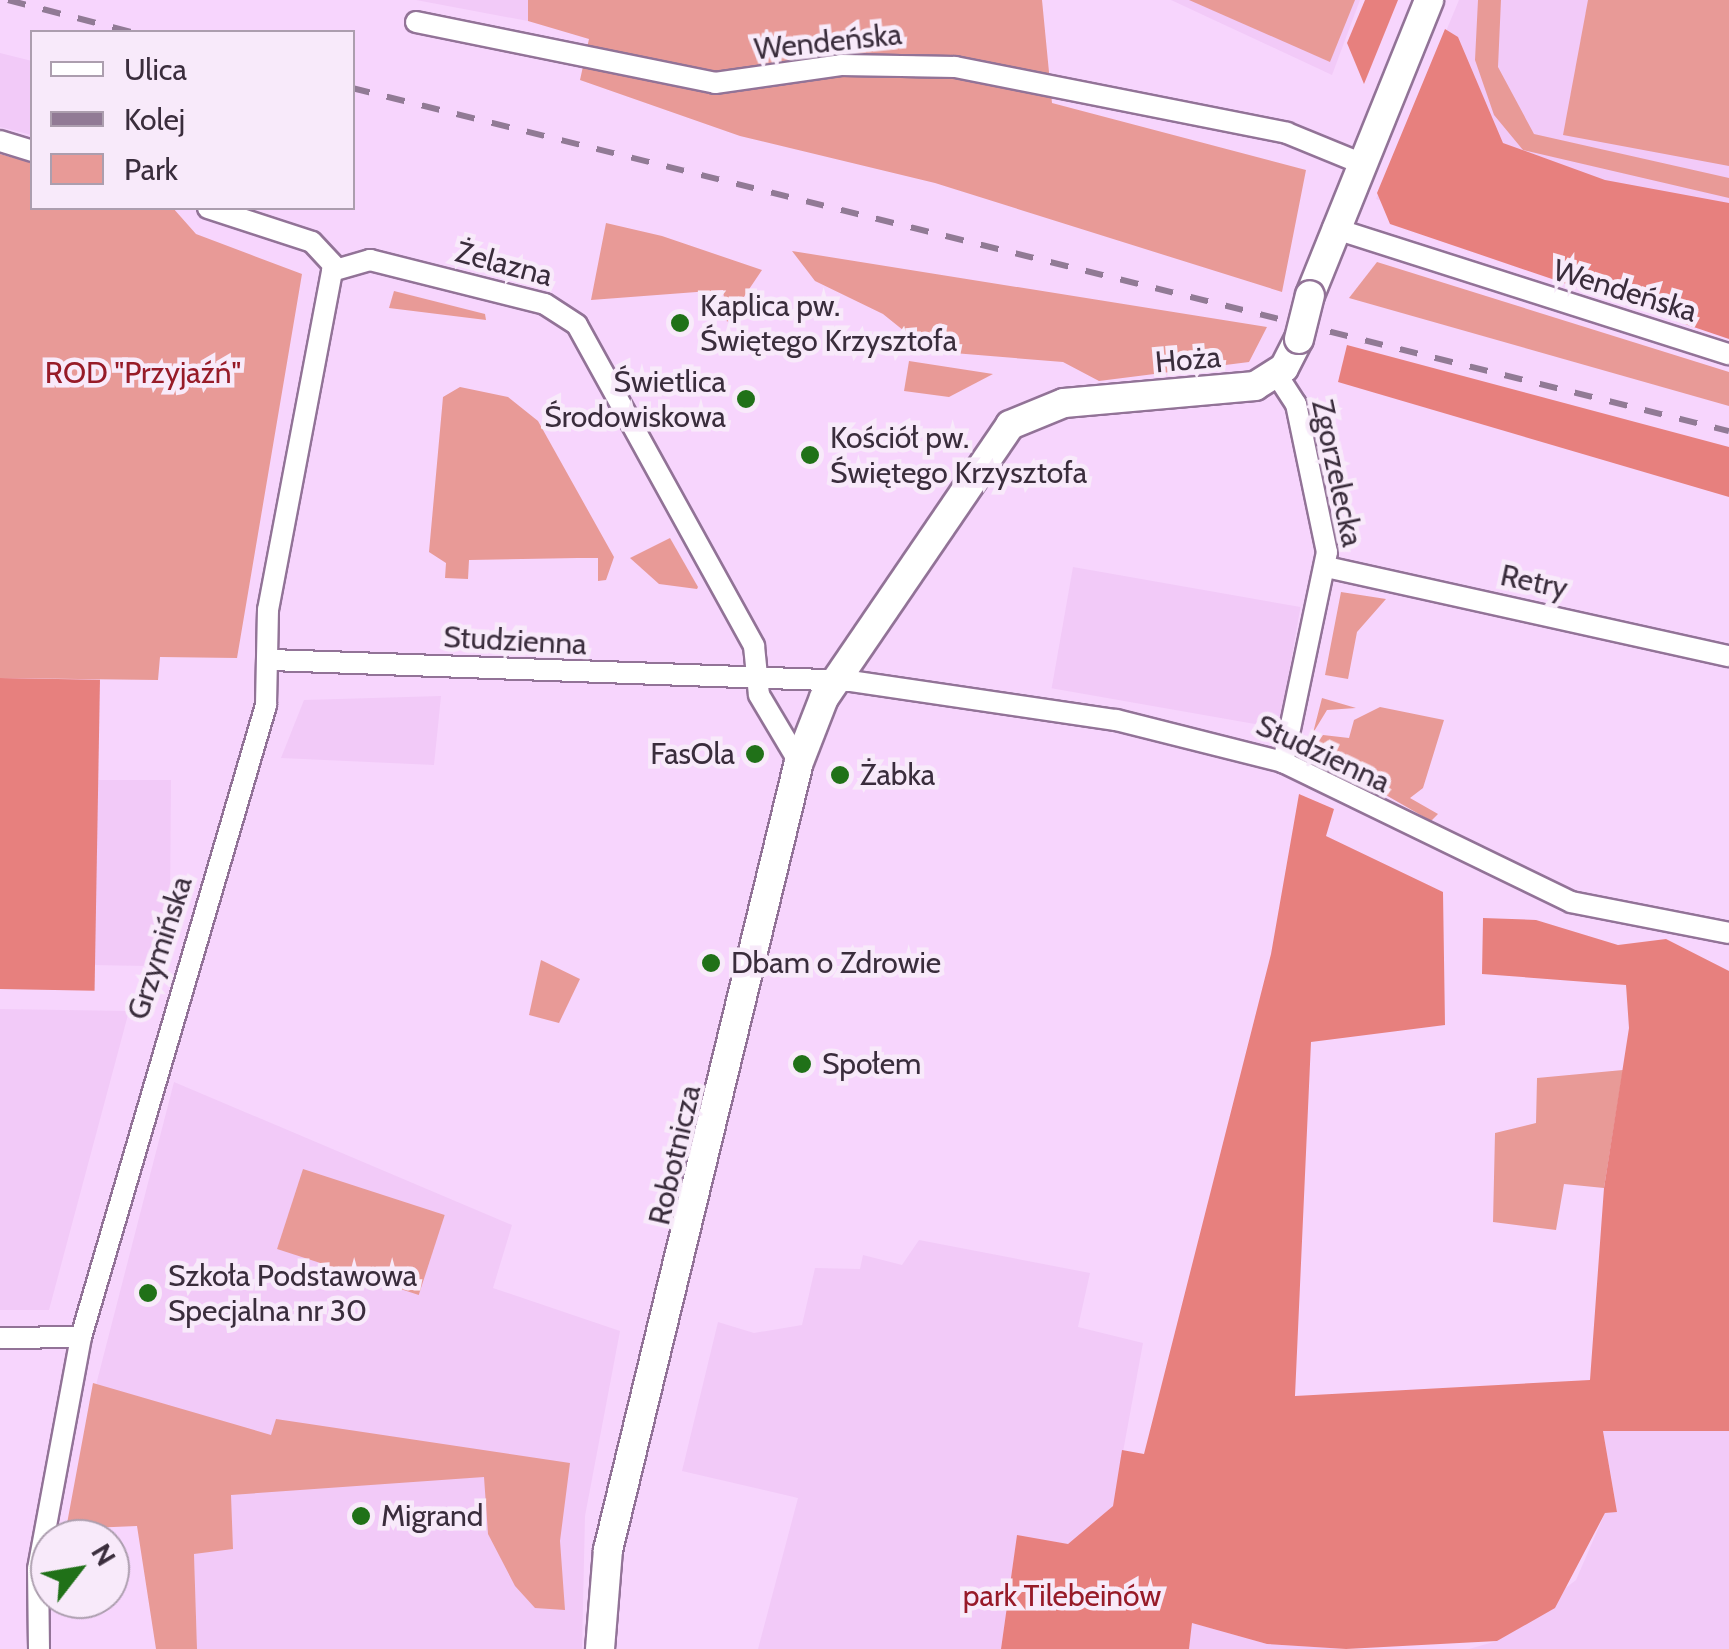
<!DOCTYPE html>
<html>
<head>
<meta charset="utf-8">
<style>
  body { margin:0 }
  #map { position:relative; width:1729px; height:1649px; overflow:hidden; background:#f7d5fd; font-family:Cabin,sans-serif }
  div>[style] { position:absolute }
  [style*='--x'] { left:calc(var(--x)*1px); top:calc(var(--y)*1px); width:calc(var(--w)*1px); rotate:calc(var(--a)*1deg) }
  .built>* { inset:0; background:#f2caf8; transform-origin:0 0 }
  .green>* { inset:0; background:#e89a97; transform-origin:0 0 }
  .forest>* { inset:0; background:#e7807e; transform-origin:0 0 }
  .roads { filter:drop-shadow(2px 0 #927397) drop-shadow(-2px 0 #927397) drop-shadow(0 2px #927397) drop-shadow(0 -2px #927397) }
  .minor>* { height:20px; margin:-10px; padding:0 10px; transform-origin:10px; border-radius:10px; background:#fff }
  .tertiary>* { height:28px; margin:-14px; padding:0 14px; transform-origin:14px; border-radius:14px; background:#fff }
  .rail>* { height:6px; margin-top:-3px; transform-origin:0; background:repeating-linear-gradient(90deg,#917a95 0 18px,transparent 0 36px) }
  .bridges { filter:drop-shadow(2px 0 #927397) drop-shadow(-2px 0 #927397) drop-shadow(0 2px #927397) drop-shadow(0 -2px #927397) }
  .tertiary-bridge>* { height:28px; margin:-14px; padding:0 14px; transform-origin:14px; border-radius:14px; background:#fff }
  .dots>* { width:28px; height:28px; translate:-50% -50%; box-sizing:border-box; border:5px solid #f8eafa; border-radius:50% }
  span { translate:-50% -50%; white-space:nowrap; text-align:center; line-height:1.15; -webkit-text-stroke:9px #f8eafa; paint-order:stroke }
  .street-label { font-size:30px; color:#3a2d3c }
  .poi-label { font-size:30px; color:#3a2d3c }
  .left { translate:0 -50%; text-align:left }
  .right { translate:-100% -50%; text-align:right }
  .park-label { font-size:30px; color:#971b28 }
  .legend { position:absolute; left:30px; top:30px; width:325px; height:180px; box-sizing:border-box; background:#f8eafa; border:2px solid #ac9eae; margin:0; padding:12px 18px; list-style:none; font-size:30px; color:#3a2d3c }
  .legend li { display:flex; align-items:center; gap:20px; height:50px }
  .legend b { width:50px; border:2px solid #ac9eae }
  .north { position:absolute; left:30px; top:1519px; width:100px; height:100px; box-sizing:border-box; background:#f8eafa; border:2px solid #ac9eae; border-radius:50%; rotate:59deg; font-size:28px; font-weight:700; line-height:40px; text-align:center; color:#3a2d3c }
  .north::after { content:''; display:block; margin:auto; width:35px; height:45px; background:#207118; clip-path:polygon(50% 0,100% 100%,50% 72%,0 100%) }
</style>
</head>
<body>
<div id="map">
  <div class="built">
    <i style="clip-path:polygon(416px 0,528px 0,528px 21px)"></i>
    <i style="clip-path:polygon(1171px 0,1360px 0,1332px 75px)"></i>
    <i style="clip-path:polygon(1459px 0,1729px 0,1729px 304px,1376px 199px)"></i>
    <i style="clip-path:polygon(0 53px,32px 61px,32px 135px,0 127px)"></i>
    <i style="left:1073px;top:567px;width:231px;height:123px;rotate:10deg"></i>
    <i style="clip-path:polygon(441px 696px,434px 765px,281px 758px,304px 700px)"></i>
    <i style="clip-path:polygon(95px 780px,171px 780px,170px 904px,147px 966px,92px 965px)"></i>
    <i style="clip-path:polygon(0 1009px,129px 1011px,49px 1310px,0 1310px)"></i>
    <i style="clip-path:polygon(174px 1082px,512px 1225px,493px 1288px,620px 1331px,585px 1516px,582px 1649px,197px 1649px,194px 1554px,146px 1513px,77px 1503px,96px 1385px)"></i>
    <i style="clip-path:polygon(919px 1240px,1090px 1273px,1078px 1327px,1143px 1343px,1113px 1506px,1068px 1544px,1017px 1536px,1001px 1649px,758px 1649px,798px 1498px,682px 1471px,718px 1322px,754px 1333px,802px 1325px,815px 1268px,860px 1269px,863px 1255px,902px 1265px)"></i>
    <i style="clip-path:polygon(1603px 1431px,1729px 1431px,1729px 1649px,1469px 1649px,1497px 1641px,1576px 1580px,1605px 1513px,1617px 1511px)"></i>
    <i style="clip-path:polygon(1192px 1623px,1267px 1644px,1346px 1649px,1189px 1649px)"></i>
  </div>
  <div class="green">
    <i style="clip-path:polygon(528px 0,1042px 0,1052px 103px,1306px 170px,1282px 292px,935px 183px,740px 136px,580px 80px,589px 39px,528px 21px)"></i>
    <i style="clip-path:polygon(1189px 0,1355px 0,1330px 62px)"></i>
    <i style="clip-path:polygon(1478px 0,1501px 0,1498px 67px,1534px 134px,1729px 178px,1729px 198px,1523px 150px,1494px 115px,1475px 60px)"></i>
    <i style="clip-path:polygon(1588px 0,1729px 0,1729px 166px,1563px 135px)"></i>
    <i style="clip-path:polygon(0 154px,32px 163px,32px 208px,173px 208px,196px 234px,302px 274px,237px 658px,160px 657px,158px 680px,0 678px)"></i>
    <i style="clip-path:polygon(606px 223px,662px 236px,762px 270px,727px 322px,723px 290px,591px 300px)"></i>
    <i style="clip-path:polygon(792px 251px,1267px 327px,1249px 362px,1099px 381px,1063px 362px,929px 351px,883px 314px,815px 281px)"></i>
    <i style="clip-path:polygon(1377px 262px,1729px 372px,1729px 406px,1349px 298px)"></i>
    <i style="clip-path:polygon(394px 291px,485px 314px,486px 320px,389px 308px)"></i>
    <i style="clip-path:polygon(909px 361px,993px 374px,949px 397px,904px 391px)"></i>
    <i style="clip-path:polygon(460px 387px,508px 397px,538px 421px,614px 557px,606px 580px,598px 581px,598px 558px,578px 558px,469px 560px,468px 579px,445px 578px,446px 563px,429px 552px,443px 397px)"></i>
    <i style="clip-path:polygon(670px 538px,698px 587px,697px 589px,659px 584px,630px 558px)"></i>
    <i style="clip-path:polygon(1341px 592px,1386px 599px,1357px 632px,1348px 679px,1325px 675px)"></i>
    <i style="clip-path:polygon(1322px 698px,1356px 708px,1327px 710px,1313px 733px)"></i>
    <i style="clip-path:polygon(1380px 707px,1444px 720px,1423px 788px,1410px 798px,1438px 814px,1431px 821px,1311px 752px,1323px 735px,1349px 738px,1354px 720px)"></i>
    <i style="clip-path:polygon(541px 960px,580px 979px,559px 1023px,529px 1015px)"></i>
    <i style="clip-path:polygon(1623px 1070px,1604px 1188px,1564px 1184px,1556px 1230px,1493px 1222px,1495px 1133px,1536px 1123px,1537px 1078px)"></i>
    <i style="left:303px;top:1169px;width:149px;height:84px;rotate:18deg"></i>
    <i style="clip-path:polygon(93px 1383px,271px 1435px,276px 1419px,570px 1463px,560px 1541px,565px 1610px,535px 1608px,515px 1586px,488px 1534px,484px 1477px,231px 1495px,233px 1549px,194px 1554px,197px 1649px,156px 1649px,137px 1526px,66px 1529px)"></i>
  </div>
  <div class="forest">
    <i style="clip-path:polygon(1365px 0,1398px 0,1364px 84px,1347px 43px)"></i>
    <i style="clip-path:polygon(1445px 29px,1458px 37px,1503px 143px,1605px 180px,1729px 203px,1729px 339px,1390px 224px,1377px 193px)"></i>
    <i style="clip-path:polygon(1347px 345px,1729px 447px,1729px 497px,1338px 382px)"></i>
    <i style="left:0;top:678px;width:100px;height:311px;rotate:1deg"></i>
    <i style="clip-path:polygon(1299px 794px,1334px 809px,1326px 836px,1443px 892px,1445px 1025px,1311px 1042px,1295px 1396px,1590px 1380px,1604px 1188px,1629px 1028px,1626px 985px,1482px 974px,1483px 918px,1536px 920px,1618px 945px,1666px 939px,1729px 971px,1729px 1431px,1603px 1431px,1617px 1512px,1605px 1513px,1555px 1608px,1497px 1641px,1346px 1649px,1267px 1644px,1192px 1623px,1189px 1649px,1001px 1649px,1017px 1535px,1068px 1544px,1113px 1506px,1122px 1450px,1144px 1454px,1271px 954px)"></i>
  </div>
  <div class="roads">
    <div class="minor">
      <i style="--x:416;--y:22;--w:305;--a:11.5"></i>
      <i style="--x:715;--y:83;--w:127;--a:-8.1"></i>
      <i style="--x:841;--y:65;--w:114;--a:1"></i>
      <i style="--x:955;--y:67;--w:338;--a:11.2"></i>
      <i style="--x:1287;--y:133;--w:79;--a:22.3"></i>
      <i style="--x:0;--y:141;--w:34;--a:17"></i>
      <i style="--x:208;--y:208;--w:109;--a:18.1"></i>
      <i style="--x:312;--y:242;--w:35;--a:47"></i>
      <i style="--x:1333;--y:228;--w:416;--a:17.7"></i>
      <i style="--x:1277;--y:375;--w:35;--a:57"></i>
      <i style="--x:1296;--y:404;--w:151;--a:78.2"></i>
      <i style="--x:1327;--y:552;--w:215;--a:101.8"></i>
      <i style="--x:1326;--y:567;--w:413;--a:12.5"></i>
      <i style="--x:271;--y:660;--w:580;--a:2.07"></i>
      <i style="--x:851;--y:681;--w:268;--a:8.4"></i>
      <i style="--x:1116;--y:720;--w:172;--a:14.1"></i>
      <i style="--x:1283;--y:762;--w:320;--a:25.9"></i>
      <i style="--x:1571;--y:902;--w:161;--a:11.1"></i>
      <i style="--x:0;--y:1338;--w:81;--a:-0.7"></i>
      <i style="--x:39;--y:1649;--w:80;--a:-90.7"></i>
      <i style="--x:38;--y:1569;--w:236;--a:-79.5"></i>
      <i style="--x:81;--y:1337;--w:659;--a:-73.68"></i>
      <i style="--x:266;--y:705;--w:95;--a:-88.8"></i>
      <i style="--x:268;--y:610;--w:345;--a:-79.3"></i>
      <i style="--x:332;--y:271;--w:40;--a:-16"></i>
      <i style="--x:370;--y:260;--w:180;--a:14.1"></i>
      <i style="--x:545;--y:304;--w:38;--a:33"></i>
      <i style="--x:577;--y:325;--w:367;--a:61.1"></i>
      <i style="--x:754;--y:646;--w:49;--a:84.2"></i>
      <i style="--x:759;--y:695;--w:78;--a:59.2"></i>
    </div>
    <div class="tertiary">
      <i style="--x:1310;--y:295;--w:318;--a:-68"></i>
      <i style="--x:600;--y:1649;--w:99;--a:-85.4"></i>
      <i style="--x:608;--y:1550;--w:811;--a:-76.38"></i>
      <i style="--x:799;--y:762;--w:69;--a:-68.7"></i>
      <i style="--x:824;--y:698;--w:330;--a:-55.7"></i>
      <i style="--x:1010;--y:425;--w:58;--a:-22.2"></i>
      <i style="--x:1064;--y:403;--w:192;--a:-5.1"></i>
      <i style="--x:1255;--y:386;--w:34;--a:-32"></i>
      <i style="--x:1284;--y:368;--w:33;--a:-63"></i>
    </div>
  </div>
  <div class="rail">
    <i style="--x:8;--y:0;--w:127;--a:14.6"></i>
    <i style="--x:352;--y:88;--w:1419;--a:13.99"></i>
  </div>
  <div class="bridges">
    <div class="tertiary-bridge">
      <i style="--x:1299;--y:339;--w:45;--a:-76"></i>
    </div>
  </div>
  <div class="dots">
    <i style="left:680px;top:323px;background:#207118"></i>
    <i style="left:746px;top:399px;background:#207118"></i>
    <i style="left:810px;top:455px;background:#207118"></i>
    <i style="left:755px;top:754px;background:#207118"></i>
    <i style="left:840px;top:775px;background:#207118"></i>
    <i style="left:711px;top:963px;background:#207118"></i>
    <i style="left:802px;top:1064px;background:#207118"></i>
    <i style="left:148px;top:1293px;background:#207118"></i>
    <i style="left:361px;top:1516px;background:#207118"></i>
  </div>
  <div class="street-label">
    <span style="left:828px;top:42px;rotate:-6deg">Wendeńska</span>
    <span style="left:504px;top:264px;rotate:15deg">Żelazna</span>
    <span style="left:1625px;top:291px;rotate:17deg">Wendeńska</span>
    <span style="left:1188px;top:360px;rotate:-5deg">Hoża</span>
    <span style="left:1337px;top:473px;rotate:78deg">Zgorzelecka</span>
    <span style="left:1534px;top:582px;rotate:12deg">Retry</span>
    <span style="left:515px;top:641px;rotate:3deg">Studzienna</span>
    <span style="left:1323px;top:754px;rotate:25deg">Studzienna</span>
    <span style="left:160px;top:948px;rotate:-72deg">Grzymińska</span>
    <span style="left:675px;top:1155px;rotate:-77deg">Robotnicza</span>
  </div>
  <div class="poi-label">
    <span class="left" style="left:700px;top:323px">Kaplica pw.<br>Świętego Krzysztofa</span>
    <span class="right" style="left:726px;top:399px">Świetlica<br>Środowiskowa</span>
    <span class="left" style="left:830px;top:455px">Kościół pw.<br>Świętego Krzysztofa</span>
    <span class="right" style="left:735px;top:754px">FasOla</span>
    <span class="left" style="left:860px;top:775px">Żabka</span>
    <span class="left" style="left:731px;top:963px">Dbam o Zdrowie</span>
    <span class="left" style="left:822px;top:1064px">Społem</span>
    <span class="left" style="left:168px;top:1293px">Szkoła Podstawowa<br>Specjalna nr 30</span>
    <span class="left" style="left:381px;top:1516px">Migrand</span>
  </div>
  <div class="park-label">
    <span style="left:143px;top:373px">ROD "Przyjaźń"</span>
    <span style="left:1062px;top:1596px">park Tilebeinów</span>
  </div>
  <ul class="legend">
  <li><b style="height:12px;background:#fff"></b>Ulica</li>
  <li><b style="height:12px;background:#917a95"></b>Kolej</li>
  <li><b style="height:28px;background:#e89a97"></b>Park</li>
  </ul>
  <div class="north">N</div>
</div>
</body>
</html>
